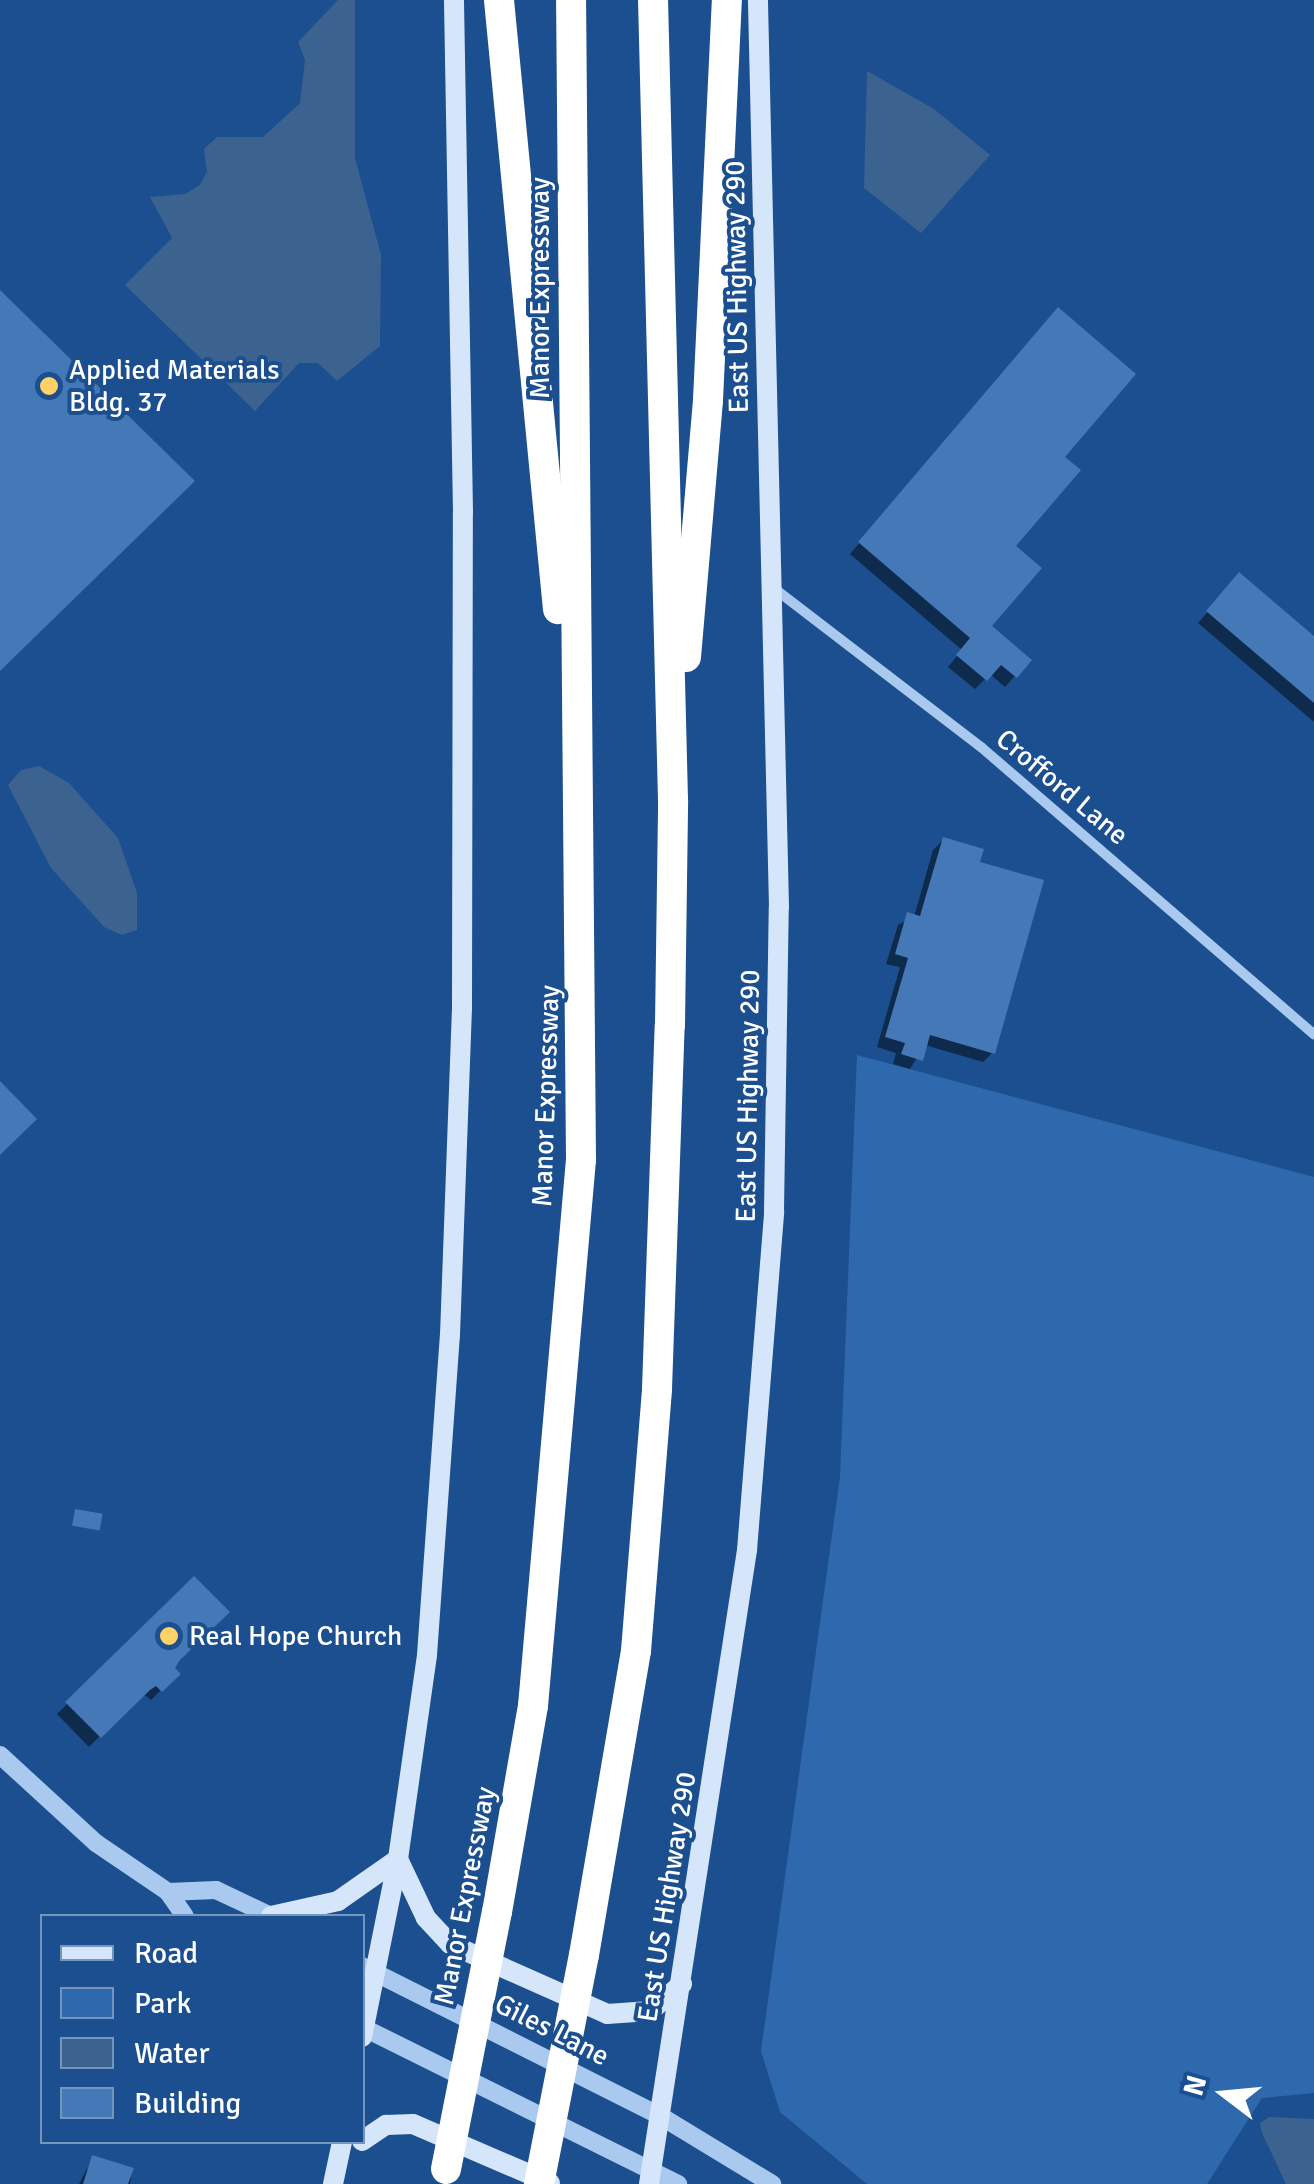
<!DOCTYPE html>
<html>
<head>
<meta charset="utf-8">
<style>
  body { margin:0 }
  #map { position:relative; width:1314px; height:2184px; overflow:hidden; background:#1b4f8f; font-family:Signika,sans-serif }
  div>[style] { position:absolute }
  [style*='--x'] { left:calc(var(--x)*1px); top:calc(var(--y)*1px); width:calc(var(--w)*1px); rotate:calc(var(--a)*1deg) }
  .green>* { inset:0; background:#2e69ad }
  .water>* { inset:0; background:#3c6290 }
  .shadow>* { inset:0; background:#0007 }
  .building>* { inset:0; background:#4478b7; transform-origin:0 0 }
  .minor>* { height:10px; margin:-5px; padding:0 5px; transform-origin:5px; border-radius:5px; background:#a9c9ee }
  .tertiary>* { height:18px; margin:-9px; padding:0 9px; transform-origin:9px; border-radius:9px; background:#a9c9ee }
  .secondary>* { height:20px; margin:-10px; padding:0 10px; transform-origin:10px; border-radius:10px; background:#d6e6fa }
  .motorway>* { height:30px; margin:-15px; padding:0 15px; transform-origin:15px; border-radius:15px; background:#fff }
  .motorway-bridge>* { height:30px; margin:-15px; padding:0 15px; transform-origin:15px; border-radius:15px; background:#fff }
  .dots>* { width:28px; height:28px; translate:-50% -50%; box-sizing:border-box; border:5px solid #1b4f8f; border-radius:50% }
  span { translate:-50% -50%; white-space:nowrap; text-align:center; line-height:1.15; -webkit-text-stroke:8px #1b4f8f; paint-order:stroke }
  .street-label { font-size:28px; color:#fff }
  .poi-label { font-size:28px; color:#fff }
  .left { translate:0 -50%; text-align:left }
  .legend { position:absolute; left:40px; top:1914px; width:325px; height:230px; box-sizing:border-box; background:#1b4f8f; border:2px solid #7695bc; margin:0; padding:12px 18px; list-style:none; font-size:30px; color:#fff }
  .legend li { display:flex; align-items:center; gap:20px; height:50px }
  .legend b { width:50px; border:2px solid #7695bc }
  .north { position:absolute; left:1174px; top:2044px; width:100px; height:100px; -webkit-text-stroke:8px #1b4f8f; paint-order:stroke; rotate:286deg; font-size:28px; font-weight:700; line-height:40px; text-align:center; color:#fff }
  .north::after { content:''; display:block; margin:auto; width:35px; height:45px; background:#fff; clip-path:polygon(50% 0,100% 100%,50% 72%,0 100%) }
</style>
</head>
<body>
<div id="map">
  <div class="green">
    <i style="clip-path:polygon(857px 1055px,1314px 1177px,1314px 2093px,1262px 2098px,1207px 2184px,867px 2184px,780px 2112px,761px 2051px,840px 1477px)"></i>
  </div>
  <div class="water">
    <i style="clip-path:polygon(338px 0,355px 0,355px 158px,381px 255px,380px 346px,337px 381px,318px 363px,299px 363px,255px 411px,125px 285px,172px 238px,150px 197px,185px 194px,200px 185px,207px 172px,204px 149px,217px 137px,263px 137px,300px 103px,305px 60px,298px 42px)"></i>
    <i style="clip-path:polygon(867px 71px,934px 109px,990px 155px,921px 233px,864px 188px)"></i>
    <i style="clip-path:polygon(39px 766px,69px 783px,118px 838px,137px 893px,137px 930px,122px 935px,104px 927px,51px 868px,8px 785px,21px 770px)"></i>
    <i style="clip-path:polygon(1269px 2117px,1314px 2119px,1314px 2184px,1286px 2184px,1262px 2133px,1260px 2123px)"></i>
  </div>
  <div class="shadow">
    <i style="clip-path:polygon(1048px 320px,1061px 457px,1013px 547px,989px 627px,1028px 661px,1005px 687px,990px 674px,975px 689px,948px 667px,962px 650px,850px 554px)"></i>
    <i style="clip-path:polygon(1230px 586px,1314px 639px,1314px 722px,1198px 623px)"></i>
    <i style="clip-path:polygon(943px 840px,977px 864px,993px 1052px,983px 1062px,925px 1045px,910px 1069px,893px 1064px,896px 1053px,877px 1047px,900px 967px,886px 964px,898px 925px,914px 917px,933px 850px)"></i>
    <i style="clip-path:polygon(194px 1579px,167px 1684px,151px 1700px,145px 1695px,136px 1700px,89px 1747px,57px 1714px)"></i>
    <i style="clip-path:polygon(93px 2157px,132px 2170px,130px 2184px,79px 2184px)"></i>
  </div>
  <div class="building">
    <i style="clip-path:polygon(0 290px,195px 481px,0 671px)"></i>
    <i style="clip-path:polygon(1058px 307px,1136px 374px,1065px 457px,1081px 470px,1016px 546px,1042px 568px,992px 626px,1032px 660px,1017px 678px,1001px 665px,987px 681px,956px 655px,970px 638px,858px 542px)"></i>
    <i style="clip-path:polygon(1239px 572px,1314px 636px,1314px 703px,1206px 611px)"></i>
    <i style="clip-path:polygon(943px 837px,984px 849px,980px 862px,1044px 880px,995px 1054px,930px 1035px,923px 1061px,901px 1054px,905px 1043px,885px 1037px,908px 958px,895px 954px,907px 912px,920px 916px)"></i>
    <i style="clip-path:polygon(0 1081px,37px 1119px,0 1155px)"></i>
    <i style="left:75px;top:1509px;width:28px;height:17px;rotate:10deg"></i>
    <i style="clip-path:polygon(194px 1576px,230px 1612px,180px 1660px,175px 1668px,181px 1674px,162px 1692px,156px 1686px,150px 1690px,101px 1738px,65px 1702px)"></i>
    <i style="clip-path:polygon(92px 2155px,134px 2168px,128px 2184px,83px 2184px)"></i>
  </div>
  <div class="minor">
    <i style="--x:771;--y:586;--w:265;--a:37.5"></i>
    <i style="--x:981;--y:747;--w:440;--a:40.8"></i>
  </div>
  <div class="tertiary">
    <i style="--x:0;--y:1755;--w:130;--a:42.5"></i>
    <i style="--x:96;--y:1843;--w:87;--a:34.2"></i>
    <i style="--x:168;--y:1892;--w:29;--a:55"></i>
    <i style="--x:168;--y:1892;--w:48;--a:-2.4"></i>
    <i style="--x:216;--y:1890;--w:61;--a:25.3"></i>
    <i style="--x:362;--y:1966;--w:336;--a:26.7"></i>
    <i style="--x:662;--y:2117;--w:129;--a:31.3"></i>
    <i style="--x:362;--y:2027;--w:353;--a:26.4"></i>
  </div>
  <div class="secondary">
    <i style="--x:398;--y:1859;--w:65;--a:64.6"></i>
    <i style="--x:426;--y:1918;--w:35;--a:47"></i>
    <i style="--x:450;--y:1944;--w:172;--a:24"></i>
    <i style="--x:607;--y:2014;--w:43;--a:-4"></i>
    <i style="--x:650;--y:2011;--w:42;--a:-40.2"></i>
    <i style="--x:271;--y:1916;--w:69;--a:-12.6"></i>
    <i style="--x:338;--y:1901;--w:73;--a:-35"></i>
    <i style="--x:362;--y:2037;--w:182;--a:-78.6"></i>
    <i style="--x:398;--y:1859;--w:206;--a:-81.9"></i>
    <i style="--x:427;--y:1655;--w:321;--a:-85.9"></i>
    <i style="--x:450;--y:1335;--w:326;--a:-87.9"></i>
    <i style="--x:462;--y:1009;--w:497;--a:-89.9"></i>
    <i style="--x:463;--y:512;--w:512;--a:-91.01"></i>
    <i style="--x:362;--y:2141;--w:29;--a:-34"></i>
    <i style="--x:386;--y:2125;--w:27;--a:-2"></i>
    <i style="--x:413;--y:2124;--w:149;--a:23.3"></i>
    <i style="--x:333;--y:2184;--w:43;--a:-77.9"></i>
    <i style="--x:649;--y:2184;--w:642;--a:-81.21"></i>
    <i style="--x:747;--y:1550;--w:340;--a:-85.4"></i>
    <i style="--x:774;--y:1211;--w:304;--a:-89.1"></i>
    <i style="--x:779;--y:907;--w:907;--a:-91.33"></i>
  </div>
  <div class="motorway">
    <i style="--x:499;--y:0;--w:612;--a:84.47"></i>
    <i style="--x:686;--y:657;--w:258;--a:-85.1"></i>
    <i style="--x:708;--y:400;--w:400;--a:-87.3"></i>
    <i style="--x:497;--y:1912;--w:209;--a:-80.1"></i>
    <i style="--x:533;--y:1706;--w:548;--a:-84.98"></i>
    <i style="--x:581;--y:1160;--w:1160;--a:-90.49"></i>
    <i style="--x:584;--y:1955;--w:308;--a:-80.3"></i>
    <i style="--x:636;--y:1651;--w:263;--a:-85.4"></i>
    <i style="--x:657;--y:1389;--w:364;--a:-88"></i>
    <i style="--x:670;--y:1025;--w:225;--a:-89.2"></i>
    <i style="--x:673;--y:800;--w:800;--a:-91.43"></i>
  </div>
  <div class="motorway-bridge">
    <i style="--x:446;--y:2169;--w:262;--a:-78.8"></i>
    <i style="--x:539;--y:2184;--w:233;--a:-78.9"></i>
  </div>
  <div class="dots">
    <i style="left:49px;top:386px;background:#ffd166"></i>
    <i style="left:169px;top:1636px;background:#ffd166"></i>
  </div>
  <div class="street-label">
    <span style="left:737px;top:287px;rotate:-91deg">East US Highway 290</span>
    <span style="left:540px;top:288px;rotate:-90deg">Manor Expressway</span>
    <span style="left:1062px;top:787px;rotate:40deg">Crofford Lane</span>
    <span style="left:546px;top:1096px;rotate:-88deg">Manor Expressway</span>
    <span style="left:748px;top:1096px;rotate:-89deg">East US Highway 290</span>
    <span style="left:465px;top:1896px;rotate:-79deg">Manor Expressway</span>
    <span style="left:667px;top:1897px;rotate:-81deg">East US Highway 290</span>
    <span style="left:552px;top:2030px;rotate:27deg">Giles Lane</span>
  </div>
  <div class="poi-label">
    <span class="left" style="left:69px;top:386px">Applied Materials<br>Bldg. 37</span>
    <span class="left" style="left:189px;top:1636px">Real Hope Church</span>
  </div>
  <ul class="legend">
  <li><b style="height:12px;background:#d6e6fa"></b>Road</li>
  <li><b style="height:28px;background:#2e69ad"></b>Park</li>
  <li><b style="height:28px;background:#3c6290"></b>Water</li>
  <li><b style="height:28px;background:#4478b7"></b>Building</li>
  </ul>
  <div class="north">N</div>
</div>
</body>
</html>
